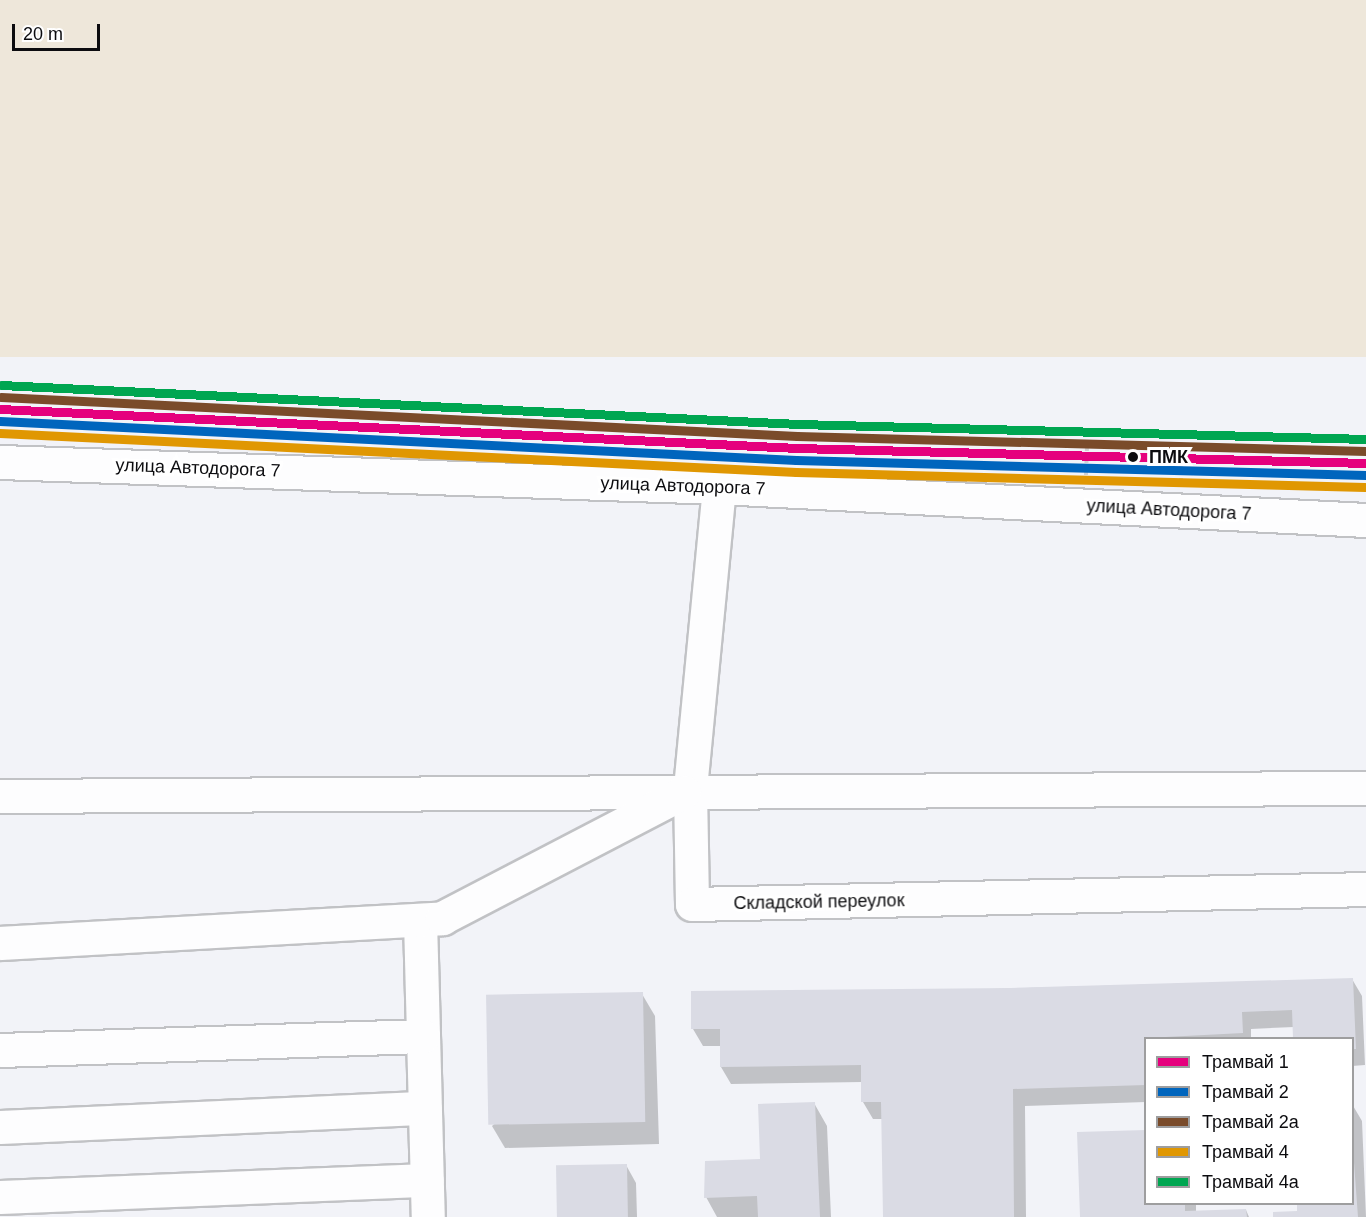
<!DOCTYPE html>
<html>
<head>
<meta charset="utf-8">
<style>
  body { margin:0 }
  #map { position:relative; width:1366px; height:1217px; overflow:hidden; background:#f2f3f8; font-family:Arial,sans-serif }
  div>[style] { position:absolute }
  [style*='--x'] { left:calc(var(--x)*1px); top:calc(var(--y)*1px); width:calc(var(--w)*1px); rotate:calc(var(--a)*1deg) }
  .green>* { inset:0; background:#eee7da; transform-origin:0 0 }
  .shadow>* { inset:0; background:#0003 }
  .building>* { inset:0; background:#dadbe4; transform-origin:0 0 }
  .path>* { height:4px; margin-top:-2px; transform-origin:0; background:repeating-linear-gradient(90deg,#d0d0d2 0 3px,transparent 0 6px) }
  .roads { filter:drop-shadow(2px 0 #c1c2c5) drop-shadow(-2px 0 #c1c2c5) drop-shadow(0 2px #c1c2c5) drop-shadow(0 -2px #c1c2c5) }
  .minor>* { height:33px; margin:-16.5px; padding:0 16.5px; transform-origin:16.5px; border-radius:16.5px; background:#fdfdfe }
  .tram-1>* { height:9px; margin:-4.5px; padding:0 4.5px; transform-origin:4.5px; border-radius:4.5px; background:#e5007d }
  .tram-2>* { height:9px; margin:-4.5px; padding:0 4.5px; transform-origin:4.5px; border-radius:4.5px; background:#0065bd }
  .tram-3>* { height:9px; margin:-4.5px; padding:0 4.5px; transform-origin:4.5px; border-radius:4.5px; background:#7a4b2a }
  .tram-4>* { height:9px; margin:-4.5px; padding:0 4.5px; transform-origin:4.5px; border-radius:4.5px; background:#e09702 }
  .tram-5>* { height:9px; margin:-4.5px; padding:0 4.5px; transform-origin:4.5px; border-radius:4.5px; background:#00a651 }
  .dots>* { width:16px; height:16px; translate:-50% -50%; box-sizing:border-box; border:3px solid #fff; border-radius:50% }
  span { translate:-50% -50%; white-space:nowrap; text-align:center; line-height:1.15; -webkit-text-stroke:6px #fff; paint-order:stroke }
  .stop-label { font-size:18px; color:#0c0c0f; font-weight:700 }
  .left { translate:0 -50%; text-align:left }
  .street-label { font-size:18px; color:#0c0c0f }
  .legend { position:absolute; left:1144px; top:1037px; width:210px; height:168px; box-sizing:border-box; background:#fff; border:2px solid #9e9e9f; margin:0; padding:8px 10px; list-style:none; font-size:18px; color:#0c0c0f }
  .legend li { display:flex; align-items:center; gap:12px; height:30px }
  .legend b { width:30px; border:2px solid #9e9e9f }
  .scale { position:absolute; left:12px; top:24px; width:88px; height:27px; box-sizing:border-box; border:3px solid #0c0c0f; border-top:0; padding-left:8px; font-size:18px; line-height:21px; white-space:nowrap; color:#0c0c0f; -webkit-text-stroke:4px #fff; paint-order:stroke }
</style>
</head>
<body>
<div id="map">
  <div class="green">
    <i style="left:0;top:0;width:1366px;height:357px"></i>
  </div>
  <div class="shadow">
    <i style="clip-path:polygon(1352px 979px,1362px 996px,1365px 1065px,1352px 1066px,1352px 1038px,1295px 1038px,1294px 1027px,1251px 1029px,1251px 1038px,1146px 1038px,1146px 1102px,1025px 1106px,1026px 1217px,885px 1217px,883px 1119px,873px 1119px,863px 1102px,863px 1082px,731px 1084px,721px 1067px,721px 1046px,703px 1046px,693px 1029px,881px 992px)"></i>
    <i style="clip-path:polygon(642px 994px,655px 1016px,659px 1144px,505px 1148px,492px 1126px)"></i>
    <i style="clip-path:polygon(814px 1103px,827px 1126px,831px 1217px,717px 1217px,706px 1197px,762px 1161px)"></i>
    <i style="clip-path:polygon(1352px 1104px,1362px 1121px,1366px 1217px,1274px 1217px,1298px 1213px,1298px 1204px,1352px 1204px)"></i>
    <i style="clip-path:polygon(626px 1165px,636px 1183px,637px 1217px,558px 1217px)"></i>
    <i style="clip-path:polygon(1146px 1204px,1196px 1204px,1196px 1212px,1246px 1210px,1249px 1217px,1082px 1217px)"></i>
  </div>
  <div class="building">
    <i style="clip-path:polygon(1353px 978px,1356px 1049px,1352px 1049px,1352px 1038px,1293px 1038px,1292px 1010px,1242px 1012px,1243px 1033px,1146px 1038px,1146px 1085px,1013px 1089px,1014px 1217px,883px 1217px,881px 1102px,861px 1102px,861px 1065px,720px 1067px,720px 1029px,691px 1029px,691px 991px,1011px 988px)"></i>
    <i style="left:643px;top:992px;width:130px;height:157px;rotate:89deg"></i>
    <i style="clip-path:polygon(815px 1102px,820px 1217px,758px 1217px,757px 1196px,704px 1198px,705px 1161px,760px 1159px,758px 1104px)"></i>
    <i style="clip-path:polygon(1146px 1130px,1146px 1204px,1185px 1204px,1185px 1211px,1246px 1209px,1247px 1217px,1080px 1217px,1077px 1132px)"></i>
    <i style="clip-path:polygon(1352px 1135px,1358px 1217px,1273px 1217px,1273px 1212px,1297px 1211px,1297px 1204px,1352px 1204px)"></i>
    <i style="left:627px;top:1164px;width:53px;height:71px;rotate:89deg"></i>
  </div>
  <div class="path">
    <i style="--x:1180;--y:448;--w:32;--a:88"></i>
    <i style="--x:1086;--y:475;--w:29;--a:-88"></i>
  </div>
  <div class="roads">
    <div class="minor">
      <i style="--x:0;--y:462;--w:719;--a:1.99"></i>
      <i style="--x:719;--y:487;--w:648;--a:2.92"></i>
      <i style="--x:719;--y:487;--w:303;--a:95.5"></i>
      <i style="--x:690;--y:789;--w:115;--a:89"></i>
      <i style="--x:692;--y:904;--w:674;--a:-1.27"></i>
      <i style="--x:0;--y:796;--w:1366;--a:-0.34"></i>
      <i style="--x:420;--y:920;--w:297;--a:88.5"></i>
      <i style="--x:0;--y:943;--w:443;--a:-3.2"></i>
      <i style="--x:442;--y:918;--w:273;--a:-27.5"></i>
      <i style="--x:0;--y:1050;--w:423;--a:-1.9"></i>
      <i style="--x:0;--y:1127;--w:425;--a:-2.6"></i>
      <i style="--x:0;--y:1197;--w:427;--a:-2.3"></i>
    </div>
  </div>
  <div class="tram-1">
    <i style="--x:0;--y:409;--w:798;--a:2.8"></i>
    <i style="--x:797;--y:448;--w:569;--a:1.51"></i>
  </div>
  <div class="tram-2">
    <i style="--x:0;--y:421;--w:797;--a:2.8"></i>
    <i style="--x:796;--y:460;--w:570;--a:1.51"></i>
  </div>
  <div class="tram-3">
    <i style="--x:1;--y:397;--w:797;--a:2.8"></i>
    <i style="--x:797;--y:436;--w:569;--a:1.51"></i>
  </div>
  <div class="tram-4">
    <i style="--x:0;--y:433;--w:797;--a:2.8"></i>
    <i style="--x:796;--y:472;--w:569;--a:1.51"></i>
  </div>
  <div class="tram-5">
    <i style="--x:1;--y:385;--w:798;--a:2.8"></i>
    <i style="--x:798;--y:424;--w:568;--a:1.51"></i>
  </div>
  <div class="dots">
    <i style="left:1133px;top:457px;background:#0c0c0f"></i>
  </div>
  <div class="stop-label">
    <span class="left" style="left:1149px;top:457px">ПМК</span>
  </div>
  <div class="street-label">
    <span style="left:198px;top:468px;rotate:2deg">улица Автодорога 7</span>
    <span style="left:683px;top:486px;rotate:2deg">улица Автодорога 7</span>
    <span style="left:1169px;top:510px;rotate:3deg">улица Автодорога 7</span>
    <span style="left:819px;top:902px;rotate:-1deg">Складской переулок</span>
  </div>
  <ul class="legend">
  <li><b style="height:8px;background:#e5007d"></b>Трамвай 1</li>
  <li><b style="height:8px;background:#0065bd"></b>Трамвай 2</li>
  <li><b style="height:8px;background:#7a4b2a"></b>Трамвай 2а</li>
  <li><b style="height:8px;background:#e09702"></b>Трамвай 4</li>
  <li><b style="height:8px;background:#00a651"></b>Трамвай 4а</li>
  </ul>
  <div class="scale">20 m</div>
</div>
</body>
</html>
